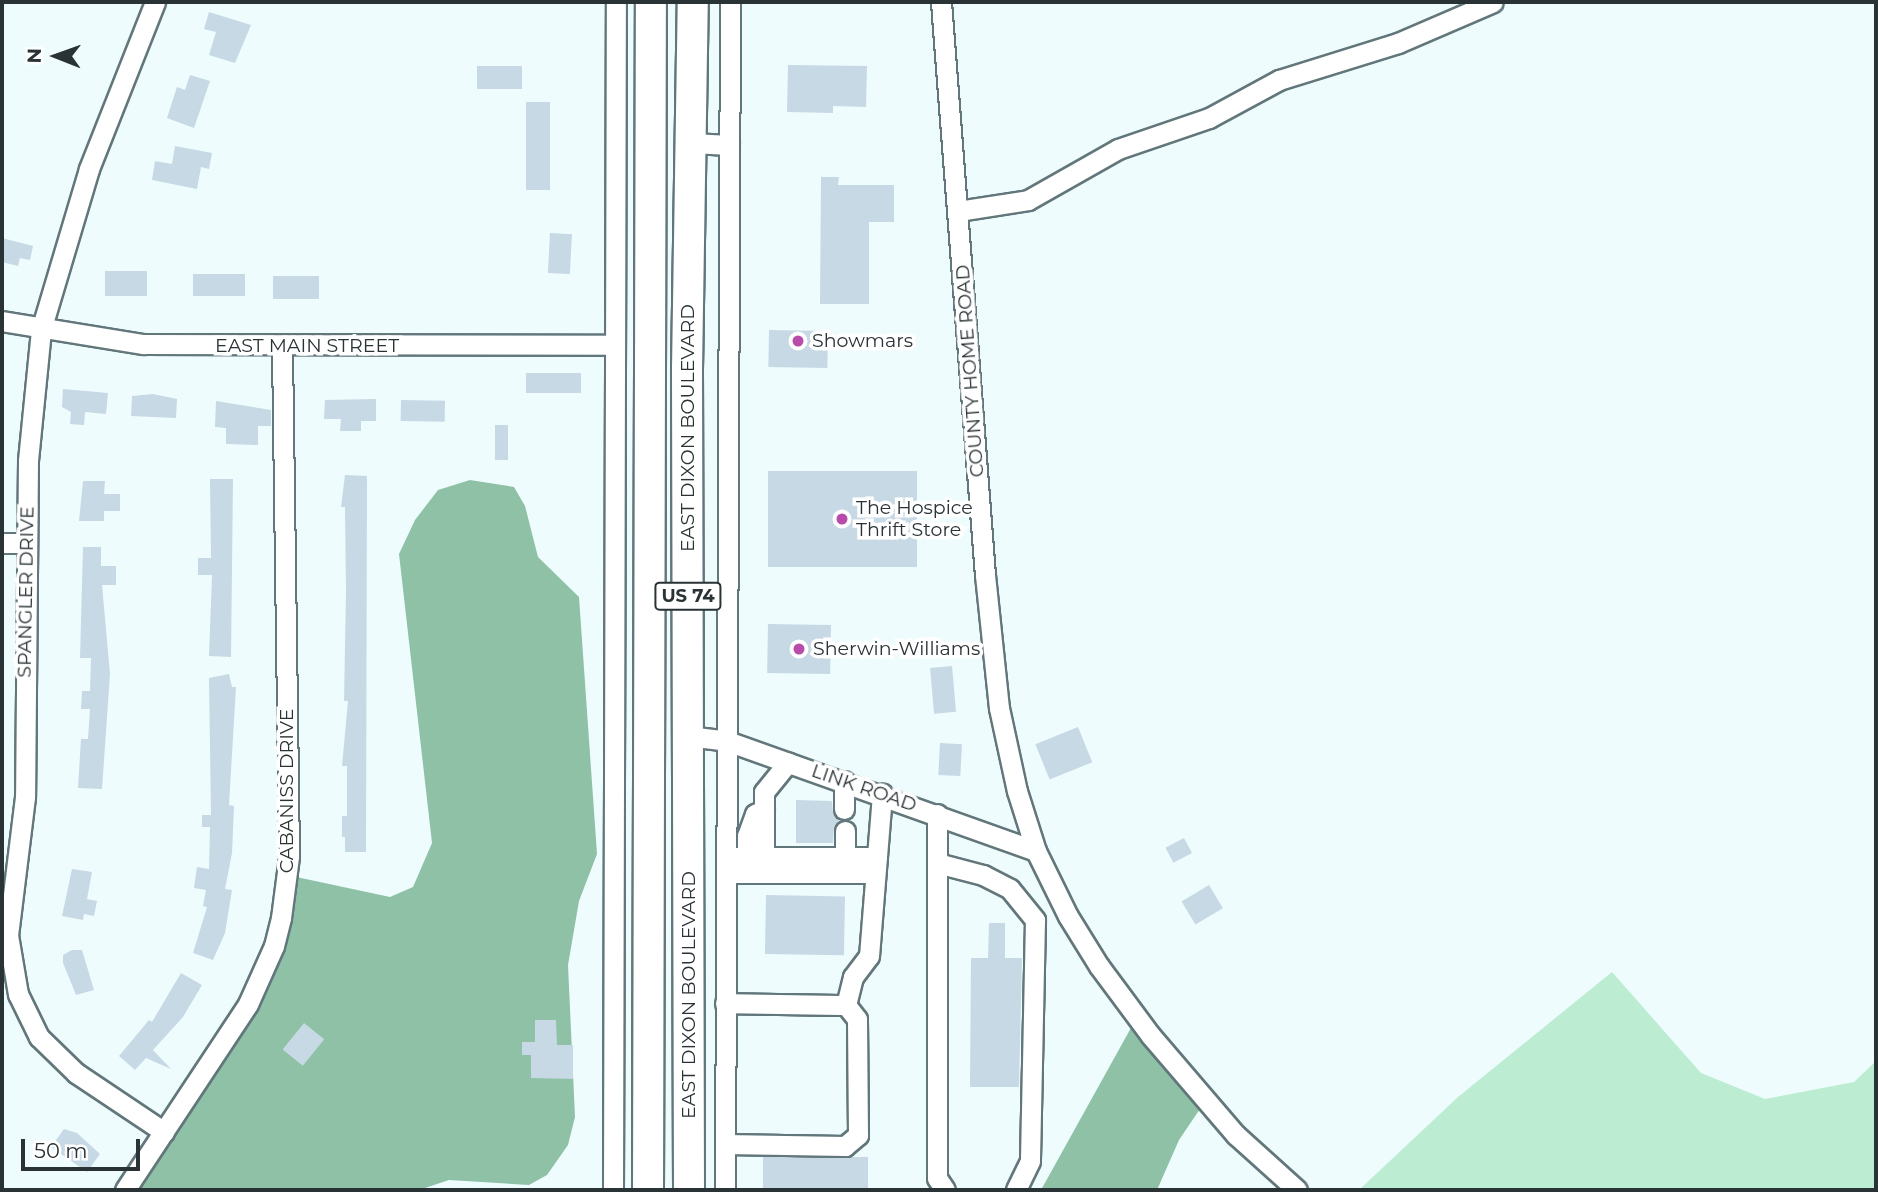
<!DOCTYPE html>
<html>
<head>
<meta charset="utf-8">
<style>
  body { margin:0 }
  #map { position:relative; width:1878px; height:1192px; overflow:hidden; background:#eefcfe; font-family:Montserrat,sans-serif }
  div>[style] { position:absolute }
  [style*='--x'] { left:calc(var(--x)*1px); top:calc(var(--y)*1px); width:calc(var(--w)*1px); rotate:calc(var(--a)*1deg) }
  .green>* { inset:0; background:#bcecd1 }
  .forest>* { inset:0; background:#8ec1a5 }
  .building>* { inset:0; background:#c6d9e4; transform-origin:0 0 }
  .roads { filter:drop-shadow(2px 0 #62777b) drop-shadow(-2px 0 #62777b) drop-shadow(0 2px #62777b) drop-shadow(0 -2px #62777b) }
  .minor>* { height:19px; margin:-9.5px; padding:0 9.5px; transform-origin:9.5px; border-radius:9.5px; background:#fff }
  .highway>* { height:30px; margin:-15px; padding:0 15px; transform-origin:15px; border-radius:15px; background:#fff }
  .dots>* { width:19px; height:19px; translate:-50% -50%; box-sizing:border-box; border:4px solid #fff; border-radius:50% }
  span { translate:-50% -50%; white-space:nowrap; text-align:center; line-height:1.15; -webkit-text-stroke:7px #fff; paint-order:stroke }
  .shield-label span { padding:2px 5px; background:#fff; border:2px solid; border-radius:5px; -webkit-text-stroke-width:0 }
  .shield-label { font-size:18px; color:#293234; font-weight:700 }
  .poi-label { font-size:19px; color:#293234 }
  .left { translate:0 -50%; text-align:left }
  .street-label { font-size:19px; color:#293234 }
  .frame { position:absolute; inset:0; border:4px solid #293234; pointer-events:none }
  .north { position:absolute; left:21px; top:21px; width:70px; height:70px; -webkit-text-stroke:5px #fff; paint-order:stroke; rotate:271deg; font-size:19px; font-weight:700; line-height:28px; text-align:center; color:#293234 }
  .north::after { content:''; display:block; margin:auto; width:24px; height:32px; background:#293234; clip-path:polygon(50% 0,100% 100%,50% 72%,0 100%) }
  .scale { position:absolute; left:21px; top:1139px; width:119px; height:32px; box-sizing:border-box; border:4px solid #293234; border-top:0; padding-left:9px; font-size:21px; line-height:24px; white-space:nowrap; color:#293234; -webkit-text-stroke:5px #fff; paint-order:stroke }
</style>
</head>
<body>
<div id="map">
  <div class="green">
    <i style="clip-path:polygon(1612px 972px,1701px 1073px,1765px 1099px,1854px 1082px,1876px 1061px,1876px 1190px,1359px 1190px,1458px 1097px)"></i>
  </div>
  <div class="forest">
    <i style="clip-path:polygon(470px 480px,514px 487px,525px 506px,538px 557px,579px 597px,597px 854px,579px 901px,568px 965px,575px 1117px,568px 1145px,547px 1175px,529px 1185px,449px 1180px,419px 1190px,125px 1190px,248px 1004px,287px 875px,390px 897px,413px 887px,432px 843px,399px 554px,415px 520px,438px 490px)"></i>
    <i style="clip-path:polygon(1137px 1017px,1206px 1100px,1179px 1140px,1157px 1190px,1041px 1190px)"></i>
  </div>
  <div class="building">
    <i style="clip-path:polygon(209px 12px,251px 25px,235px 63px,209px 55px,216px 32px,204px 29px)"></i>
    <i style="clip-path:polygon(788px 65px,867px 66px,866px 107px,833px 106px,833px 113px,787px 112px)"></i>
    <i style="left:477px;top:66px;width:45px;height:23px"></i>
    <i style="clip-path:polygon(190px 75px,210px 81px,194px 128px,167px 118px,177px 87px,185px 90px)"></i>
    <i style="left:526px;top:102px;width:24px;height:88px"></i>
    <i style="clip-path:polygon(175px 146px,212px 153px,209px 169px,201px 167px,197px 189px,152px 180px,155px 161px,172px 164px)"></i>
    <i style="clip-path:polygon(821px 177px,839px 177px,838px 185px,894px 185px,894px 222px,869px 222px,869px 304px,820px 304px)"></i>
    <i style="left:550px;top:233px;width:22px;height:40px;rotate:3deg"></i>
    <i style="clip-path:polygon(2px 238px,33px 246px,30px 260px,20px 258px,18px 266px,2px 262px)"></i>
    <i style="left:105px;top:271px;width:42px;height:25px"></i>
    <i style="left:193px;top:274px;width:52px;height:22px"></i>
    <i style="left:273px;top:276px;width:46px;height:23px"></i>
    <i style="left:769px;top:330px;width:59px;height:37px;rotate:1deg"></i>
    <i style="left:526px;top:373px;width:55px;height:20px"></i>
    <i style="clip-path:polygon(63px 389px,108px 393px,106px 414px,85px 412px,84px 425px,70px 424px,71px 412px,62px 407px)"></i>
    <i style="clip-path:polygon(153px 394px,177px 399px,176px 418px,131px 416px,132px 396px)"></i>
    <i style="clip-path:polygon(376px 399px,376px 421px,361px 421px,361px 431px,340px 431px,341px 419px,324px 419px,325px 400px)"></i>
    <i style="left:401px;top:400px;width:44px;height:21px;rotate:1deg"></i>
    <i style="clip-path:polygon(216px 401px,271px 410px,271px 426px,258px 426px,258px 445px,226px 444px,226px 428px,215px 427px)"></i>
    <i style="left:495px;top:425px;width:13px;height:35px"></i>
    <i style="left:768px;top:471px;width:149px;height:96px"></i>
    <i style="clip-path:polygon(345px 475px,367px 476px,366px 852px,345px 852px,345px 837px,342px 837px,342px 816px,347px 816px,347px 766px,342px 766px,348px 701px,344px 701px,346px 592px,345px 507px,341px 507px)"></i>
    <i style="clip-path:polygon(210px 479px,233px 479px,231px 657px,209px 656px,212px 575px,198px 575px,198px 558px,211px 558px)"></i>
    <i style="clip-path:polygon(83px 481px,105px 481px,104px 494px,120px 494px,120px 511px,104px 511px,104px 521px,79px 521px)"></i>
    <i style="clip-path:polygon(83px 547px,101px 547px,101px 566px,116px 566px,116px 585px,102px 585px,110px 674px,102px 789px,78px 788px,81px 739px,88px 739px,90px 709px,81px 709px,82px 691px,90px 691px,91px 658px,80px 658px)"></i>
    <i style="left:768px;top:624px;width:63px;height:49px;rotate:1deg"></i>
    <i style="left:952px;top:666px;width:46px;height:22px;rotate:85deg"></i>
    <i style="clip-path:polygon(229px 674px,232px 687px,236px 687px,229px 805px,234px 806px,232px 853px,225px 889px,232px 890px,225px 933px,213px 960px,193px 953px,207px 907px,203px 906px,206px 890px,194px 888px,197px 867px,209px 869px,210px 827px,202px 827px,202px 815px,211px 815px,209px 678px)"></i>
    <i style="left:1078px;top:727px;width:38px;height:46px;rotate:68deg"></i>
    <i style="left:940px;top:743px;width:22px;height:32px;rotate:3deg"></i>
    <i style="clip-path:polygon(796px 800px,832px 801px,833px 814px,839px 820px,834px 826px,833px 843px,796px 843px)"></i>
    <i style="left:1184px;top:838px;width:17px;height:21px;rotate:62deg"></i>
    <i style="clip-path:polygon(72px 869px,92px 872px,87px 899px,97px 901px,94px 916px,84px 914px,83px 920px,62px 916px)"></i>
    <i style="left:1209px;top:885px;width:27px;height:32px;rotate:59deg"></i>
    <i style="left:766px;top:895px;width:79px;height:59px;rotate:1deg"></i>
    <i style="clip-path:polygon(989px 923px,1005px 923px,1005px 958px,1022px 958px,1019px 1087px,970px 1087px,971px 958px,988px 958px)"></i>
    <i style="clip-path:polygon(72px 950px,82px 950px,94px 990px,76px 995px,63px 963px,63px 955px)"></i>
    <i style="clip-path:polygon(181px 973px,202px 985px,183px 1017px,153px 1050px,171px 1069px,146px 1058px,135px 1070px,119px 1056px,149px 1020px,152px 1022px)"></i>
    <i style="clip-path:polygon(535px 1020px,556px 1020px,557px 1045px,573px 1045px,573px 1079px,531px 1078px,531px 1055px,522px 1055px,522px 1042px,535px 1042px)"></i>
    <i style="left:304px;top:1023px;width:26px;height:34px;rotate:39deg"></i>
    <i style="clip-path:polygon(64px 1129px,77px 1133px,100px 1154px,87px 1172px,51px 1147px)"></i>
    <i style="left:763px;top:1157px;width:105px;height:33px"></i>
  </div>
  <div class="roads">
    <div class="minor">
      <i style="--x:155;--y:2;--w:180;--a:111.6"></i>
      <i style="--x:89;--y:169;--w:168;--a:106.6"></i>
      <i style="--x:41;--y:330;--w:132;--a:95.7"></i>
      <i style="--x:28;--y:461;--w:336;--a:90.5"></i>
      <i style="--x:25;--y:797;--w:139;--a:97"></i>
      <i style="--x:8;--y:935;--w:60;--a:80.4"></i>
      <i style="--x:18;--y:994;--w:48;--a:64"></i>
      <i style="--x:39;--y:1037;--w:52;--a:44.2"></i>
      <i style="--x:76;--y:1073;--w:106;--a:33.8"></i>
      <i style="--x:941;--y:2;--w:575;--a:85.61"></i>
      <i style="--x:985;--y:575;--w:134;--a:84"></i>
      <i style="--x:999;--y:708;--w:85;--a:77.8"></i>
      <i style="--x:1017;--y:791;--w:63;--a:72.4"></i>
      <i style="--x:1036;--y:851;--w:72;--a:63.8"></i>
      <i style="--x:1068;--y:916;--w:59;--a:58.2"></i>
      <i style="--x:1099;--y:966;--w:87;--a:53.4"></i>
      <i style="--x:1151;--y:1036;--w:130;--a:49.4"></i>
      <i style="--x:1236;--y:1135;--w:82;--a:42"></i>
      <i style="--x:692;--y:143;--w:37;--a:3"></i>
      <i style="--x:958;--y:211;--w:71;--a:-8.9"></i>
      <i style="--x:1028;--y:200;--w:103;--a:-29.5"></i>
      <i style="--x:1118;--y:149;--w:96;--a:-18.8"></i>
      <i style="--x:1209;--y:118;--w:80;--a:-28.5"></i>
      <i style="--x:1279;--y:80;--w:125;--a:-17.3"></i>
      <i style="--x:1398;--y:43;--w:103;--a:-23.3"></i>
      <i style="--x:2;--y:321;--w:143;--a:9.3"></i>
      <i style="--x:143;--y:344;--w:472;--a:0.1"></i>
      <i style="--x:2;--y:543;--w:24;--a:0"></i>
      <i style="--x:688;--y:736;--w:39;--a:7"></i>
      <i style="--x:727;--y:741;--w:328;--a:19.6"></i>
      <i style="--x:844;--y:781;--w:28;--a:90"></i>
      <i style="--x:937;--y:814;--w:364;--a:90"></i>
      <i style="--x:937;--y:1178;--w:14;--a:56"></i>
      <i style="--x:845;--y:831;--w:26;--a:90"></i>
      <i style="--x:726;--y:857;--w:151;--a:0"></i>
      <i style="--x:747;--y:857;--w:21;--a:-90"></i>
      <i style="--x:747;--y:836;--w:23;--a:-70"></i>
      <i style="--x:755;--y:814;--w:10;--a:-24"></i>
      <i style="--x:764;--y:857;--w:65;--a:-90"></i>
      <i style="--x:764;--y:792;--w:38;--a:-51"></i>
      <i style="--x:937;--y:863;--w:48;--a:14.6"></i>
      <i style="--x:983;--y:875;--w:30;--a:27"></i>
      <i style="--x:1010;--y:889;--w:40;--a:51"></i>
      <i style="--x:1035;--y:920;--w:241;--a:91.2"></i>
      <i style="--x:1030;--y:1161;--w:32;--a:116"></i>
      <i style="--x:726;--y:873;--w:147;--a:0"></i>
      <i style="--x:846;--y:1005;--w:29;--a:-76"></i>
      <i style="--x:853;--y:977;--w:26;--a:-53"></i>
      <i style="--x:869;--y:956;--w:163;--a:-85.4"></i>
      <i style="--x:725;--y:1144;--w:120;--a:1"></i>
      <i style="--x:845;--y:1146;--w:17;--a:-40"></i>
      <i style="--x:858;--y:1135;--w:116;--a:-90.5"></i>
      <i style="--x:857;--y:1019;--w:18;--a:-128"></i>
      <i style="--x:846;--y:1005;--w:121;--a:-179.1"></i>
      <i style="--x:125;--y:1190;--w:223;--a:-56.5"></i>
      <i style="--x:248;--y:1004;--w:64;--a:-65.9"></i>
      <i style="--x:274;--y:946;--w:29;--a:-76"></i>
      <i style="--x:281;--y:918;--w:63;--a:-82.6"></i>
      <i style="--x:289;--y:856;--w:509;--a:-90.79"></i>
      <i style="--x:613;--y:1190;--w:1188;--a:-89.86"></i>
      <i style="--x:725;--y:1190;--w:1188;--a:-89.76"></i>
    </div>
    <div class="highway">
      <i style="--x:648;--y:1190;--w:1188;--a:-89.86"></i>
      <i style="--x:689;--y:1190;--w:821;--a:-90.14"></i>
      <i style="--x:687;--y:369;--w:367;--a:-89.1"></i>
    </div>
  </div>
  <div class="dots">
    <i style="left:798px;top:341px;background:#b94caa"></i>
    <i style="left:842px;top:519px;background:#b94caa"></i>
    <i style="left:799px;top:649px;background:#b94caa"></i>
  </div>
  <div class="shield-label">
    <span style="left:688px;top:596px">US 74</span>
  </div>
  <div class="poi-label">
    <span class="left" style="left:812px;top:341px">Showmars</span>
    <span class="left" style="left:856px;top:519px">The Hospice<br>Thrift Store</span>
    <span class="left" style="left:813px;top:649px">Sherwin-Williams</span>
  </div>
  <div class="street-label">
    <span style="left:307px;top:346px">EAST MAIN STREET</span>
    <span style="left:970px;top:371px;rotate:-94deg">COUNTY HOME ROAD</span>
    <span style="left:688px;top:428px;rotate:-90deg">EAST DIXON BOULEVARD</span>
    <span style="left:26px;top:592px;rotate:-89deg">SPANGLER DRIVE</span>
    <span style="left:864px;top:788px;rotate:19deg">LINK ROAD</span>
    <span style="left:287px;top:791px;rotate:-90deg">CABANISS DRIVE</span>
    <span style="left:689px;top:995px;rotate:-90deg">EAST DIXON BOULEVARD</span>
  </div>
  <div class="frame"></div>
  <div class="north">N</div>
  <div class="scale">50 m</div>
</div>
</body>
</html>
